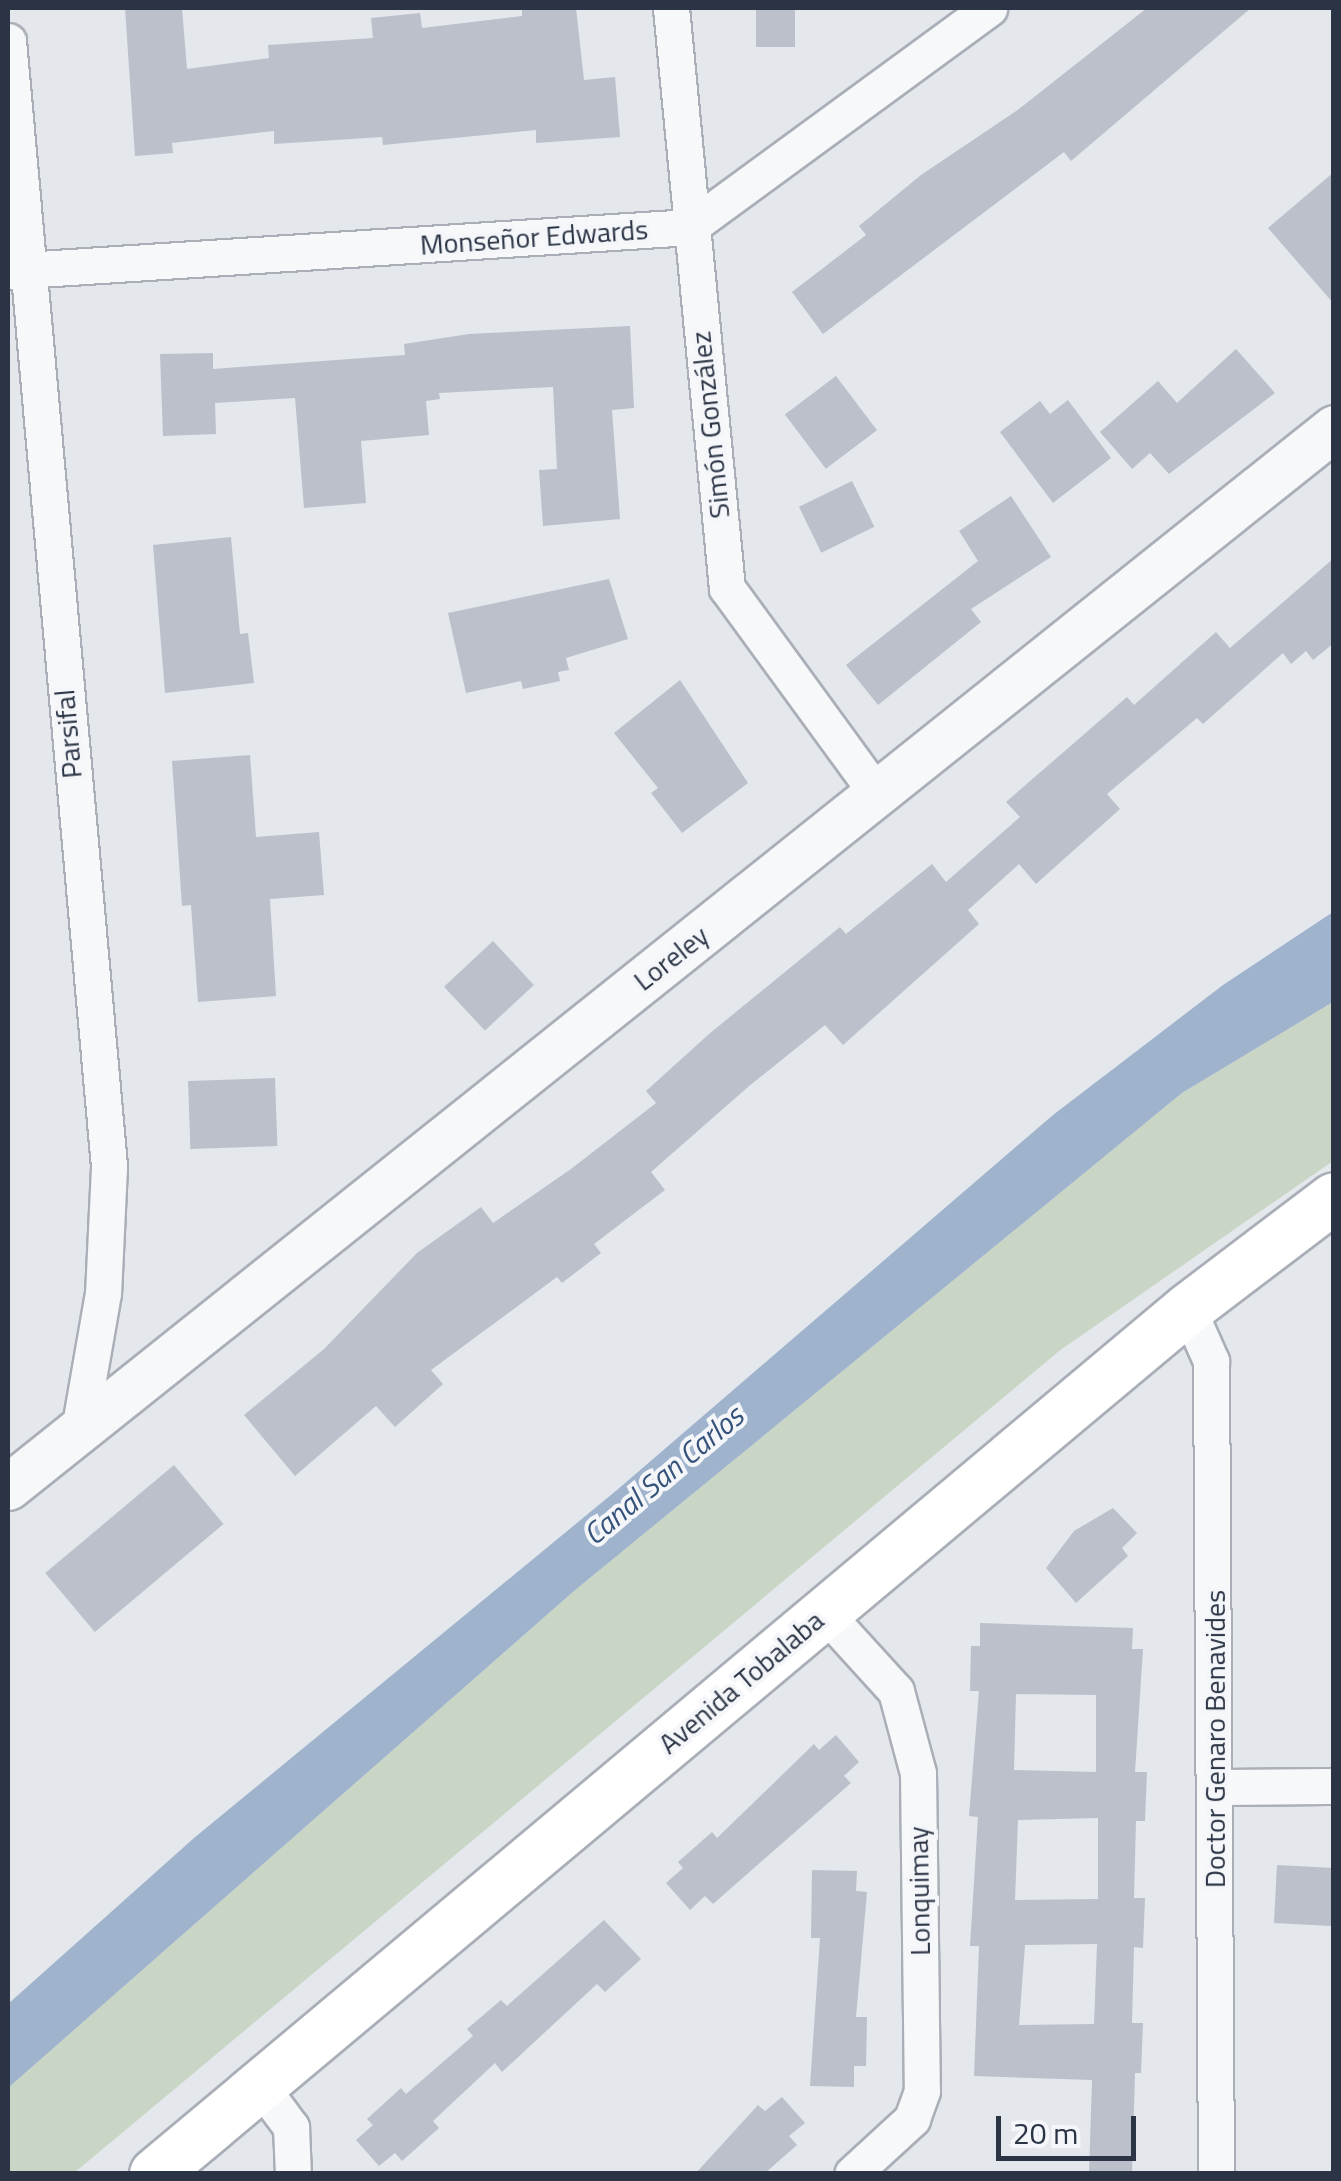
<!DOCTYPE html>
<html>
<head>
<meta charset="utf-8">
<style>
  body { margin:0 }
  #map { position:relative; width:1341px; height:2181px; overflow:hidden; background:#e4e7ec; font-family:"Titillium Web",sans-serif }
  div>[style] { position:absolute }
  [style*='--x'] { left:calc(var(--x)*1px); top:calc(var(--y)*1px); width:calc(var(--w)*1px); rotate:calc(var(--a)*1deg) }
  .green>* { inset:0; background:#c9d6c5 }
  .water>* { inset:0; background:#9fb4cc }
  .building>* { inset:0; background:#bbc0ca; transform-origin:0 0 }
  .roads { filter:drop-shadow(2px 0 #a9aeb7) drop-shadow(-2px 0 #a9aeb7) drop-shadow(0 2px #a9aeb7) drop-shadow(0 -2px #a9aeb7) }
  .minor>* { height:35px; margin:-17.5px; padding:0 17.5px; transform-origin:17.5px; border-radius:17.5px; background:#f7f8fa }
  .tertiary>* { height:45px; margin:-22.5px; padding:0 22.5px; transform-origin:22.5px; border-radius:22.5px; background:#f7f8fa }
  .secondary>* { height:50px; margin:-25px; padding:0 25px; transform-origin:25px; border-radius:25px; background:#fff }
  span { translate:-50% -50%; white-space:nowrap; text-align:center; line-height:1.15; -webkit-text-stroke:8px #f4f6f9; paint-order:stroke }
  .street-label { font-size:28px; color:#2b3445 }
  .water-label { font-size:30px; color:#34527a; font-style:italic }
  .frame { position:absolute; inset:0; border:10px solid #2b3445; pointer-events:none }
  .scale { position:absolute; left:996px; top:2116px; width:140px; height:45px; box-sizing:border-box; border:5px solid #2b3445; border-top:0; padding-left:12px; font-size:30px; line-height:35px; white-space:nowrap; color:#2b3445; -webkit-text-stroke:8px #f4f6f9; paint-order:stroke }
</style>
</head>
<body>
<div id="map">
  <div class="green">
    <i style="clip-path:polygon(1333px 1002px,1333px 1161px,1059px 1351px,74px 2173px,8px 2173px,8px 2088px,574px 1591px,1182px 1093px)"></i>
  </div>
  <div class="water">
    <i style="clip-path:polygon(1333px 912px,1333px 1002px,1182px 1093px,574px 1591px,8px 2088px,8px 2004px,194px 1838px,617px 1490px,1053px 1115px,1223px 985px)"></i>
  </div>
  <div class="building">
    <i style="clip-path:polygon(125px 8px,182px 8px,187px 69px,269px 58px,268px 45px,373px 38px,371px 18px,420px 13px,422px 28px,522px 16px,522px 8px,576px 8px,584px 80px,615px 77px,620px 137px,536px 143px,536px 130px,383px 145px,382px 137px,274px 144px,274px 131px,172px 143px,173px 153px,135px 156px)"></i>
    <i style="left:756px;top:8px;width:39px;height:39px"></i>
    <i style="clip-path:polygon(1147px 8px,1251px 8px,1071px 161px,1064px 152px,823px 334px,792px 292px,866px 235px,859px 226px,921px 175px,1019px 109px)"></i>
    <i style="clip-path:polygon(1334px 172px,1334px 304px,1268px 228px)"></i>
    <i style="clip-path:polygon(630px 326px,634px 408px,612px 410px,620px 519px,543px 526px,539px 470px,557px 469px,553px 387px,439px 393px,440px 399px,426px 401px,429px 435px,361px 441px,366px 503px,304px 508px,295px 398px,215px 403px,216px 434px,163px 436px,160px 354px,213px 353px,213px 369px,405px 355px,404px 344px,469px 334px)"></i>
    <i style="clip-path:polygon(1236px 349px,1275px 393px,1169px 474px,1150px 453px,1132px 469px,1100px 432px,1158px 381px,1177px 403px)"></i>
    <i style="left:836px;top:376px;width:68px;height:64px;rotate:53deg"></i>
    <i style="clip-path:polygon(1068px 400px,1111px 458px,1053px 503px,1000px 432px,1040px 401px,1050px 414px)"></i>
    <i style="left:852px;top:481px;width:51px;height:59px;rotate:64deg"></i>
    <i style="clip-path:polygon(1011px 496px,1051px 557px,971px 609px,981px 622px,878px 705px,846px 665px,978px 561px,959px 531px)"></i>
    <i style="clip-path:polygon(231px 537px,240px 634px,248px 633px,254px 683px,165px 693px,153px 545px)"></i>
    <i style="clip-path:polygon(1334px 558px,1334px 643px,1313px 660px,1306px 651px,1291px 664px,1283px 653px,1203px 724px,1197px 718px,1107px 794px,1120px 809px,1036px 884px,1019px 864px,968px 910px,979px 924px,843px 1045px,825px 1025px,748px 1087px,651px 1172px,665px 1190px,594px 1244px,601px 1253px,562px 1283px,557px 1277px,431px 1370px,443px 1384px,395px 1427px,376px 1406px,295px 1476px,244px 1415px,324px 1349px,417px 1253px,481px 1207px,493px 1223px,571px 1169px,656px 1103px,646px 1091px,709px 1034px,840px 927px,846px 934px,932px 864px,946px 882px,1020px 817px,1006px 802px,1127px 697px,1134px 705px,1216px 632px,1230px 648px)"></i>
    <i style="clip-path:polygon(609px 579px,628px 639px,566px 658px,569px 670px,558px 672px,560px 681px,523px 689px,521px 681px,466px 693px,448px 613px)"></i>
    <i style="clip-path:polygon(680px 680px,748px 783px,682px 833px,651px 793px,658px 788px,614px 733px)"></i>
    <i style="clip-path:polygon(250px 755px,256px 837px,319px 832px,324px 895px,270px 899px,276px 996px,198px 1002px,191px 905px,182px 906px,172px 761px)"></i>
    <i style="left:493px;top:941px;width:60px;height:67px;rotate:47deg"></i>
    <i style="left:275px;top:1078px;width:68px;height:87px;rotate:88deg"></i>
    <i style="left:174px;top:1465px;width:77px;height:168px;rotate:50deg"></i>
    <i style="clip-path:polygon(1113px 1508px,1137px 1533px,1122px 1548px,1128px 1556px,1076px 1603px,1046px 1568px,1074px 1531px)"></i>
    <i style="clip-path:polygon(evenodd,980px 1623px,1133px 1628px,1132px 1649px,1143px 1649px,1135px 1772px,1147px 1772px,1145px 1821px,1136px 1821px,1134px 1898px,1145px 1898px,1143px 1948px,1134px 1947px,1132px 2023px,1143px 2023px,1141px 2073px,1135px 2073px,1132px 2174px,1089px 2174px,1092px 2080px,974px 2076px,979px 1946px,970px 1946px,978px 1817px,969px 1816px,979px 1691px,970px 1691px,971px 1646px,980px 1646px,980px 1623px,1016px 1694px,1096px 1695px,1096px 1772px,1014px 1770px,1016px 1694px,980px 1623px,1098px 1818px,1098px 1899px,1015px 1900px,1018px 1820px,1098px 1818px,980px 1623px,1097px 1944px,1094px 2024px,1019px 2025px,1025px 1945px,1097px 1944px)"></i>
    <i style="clip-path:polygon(836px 1735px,859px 1762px,844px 1776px,851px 1783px,713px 1904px,705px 1896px,690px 1910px,666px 1883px,683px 1868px,678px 1862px,712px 1832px,717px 1838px,814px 1744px,819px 1750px)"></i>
    <i style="left:1277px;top:1865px;width:57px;height:58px;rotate:3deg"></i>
    <i style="clip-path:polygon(812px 1870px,857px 1871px,856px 1891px,867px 1892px,856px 2017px,867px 2017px,866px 2066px,854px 2066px,854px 2087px,810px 2086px,820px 1938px,811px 1938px)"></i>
    <i style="clip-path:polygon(604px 1920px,641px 1959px,605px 1992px,597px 1984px,502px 2072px,495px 2063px,433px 2121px,439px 2128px,402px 2161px,395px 2153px,379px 2166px,356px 2140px,373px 2125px,367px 2119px,401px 2088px,406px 2094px,473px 2036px,467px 2029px,501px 2000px,507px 2006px)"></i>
    <i style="clip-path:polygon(782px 2097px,805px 2123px,789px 2136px,797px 2145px,764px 2174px,695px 2174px,758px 2105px,765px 2111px)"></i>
  </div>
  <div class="roads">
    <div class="minor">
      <i style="--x:671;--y:8;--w:583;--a:84.49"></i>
      <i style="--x:727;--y:588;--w:256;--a:53.9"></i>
      <i style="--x:8;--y:41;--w:1131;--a:84.87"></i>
      <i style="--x:109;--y:1167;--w:126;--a:92.7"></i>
      <i style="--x:103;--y:1293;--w:134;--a:99.9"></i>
      <i style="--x:8;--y:271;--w:683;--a:-3.69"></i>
      <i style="--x:690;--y:227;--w:371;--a:-36.2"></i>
      <i style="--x:1188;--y:1309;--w:57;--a:66.1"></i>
      <i style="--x:1211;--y:1361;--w:813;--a:89.65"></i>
      <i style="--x:824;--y:1612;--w:107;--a:47.7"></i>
      <i style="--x:896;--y:1691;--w:85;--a:75"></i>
      <i style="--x:918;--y:1773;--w:318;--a:89.3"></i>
      <i style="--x:922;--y:2091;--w:30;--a:110"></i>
      <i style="--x:912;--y:2119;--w:81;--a:137.5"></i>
      <i style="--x:1216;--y:1787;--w:118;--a:-0.5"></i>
      <i style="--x:262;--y:2088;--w:49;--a:53.4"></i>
      <i style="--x:291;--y:2127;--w:47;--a:87.6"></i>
    </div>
    <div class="tertiary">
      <i style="--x:8;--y:1487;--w:1697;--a:-38.61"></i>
    </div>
    <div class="secondary">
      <i style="--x:155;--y:2174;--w:1347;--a:-39.94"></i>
      <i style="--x:1188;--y:1309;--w:183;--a:-37.2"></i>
    </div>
  </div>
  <div class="street-label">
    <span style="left:534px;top:237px;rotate:-4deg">Monseñor Edwards</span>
    <span style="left:710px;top:425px;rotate:-96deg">Simón González</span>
    <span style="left:68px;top:734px;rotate:-95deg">Parsifal</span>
    <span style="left:671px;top:958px;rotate:-38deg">Loreley</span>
    <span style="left:741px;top:1682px;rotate:-40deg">Avenida Tobalaba</span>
    <span style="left:1215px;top:1739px;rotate:-90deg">Doctor Genaro Benavides</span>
    <span style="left:919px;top:1891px;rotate:-91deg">Lonquimay</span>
  </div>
  <div class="water-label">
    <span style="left:663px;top:1475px;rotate:-40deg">Canal San Carlos</span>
  </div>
  <div class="frame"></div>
  <div class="scale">20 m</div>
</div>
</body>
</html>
